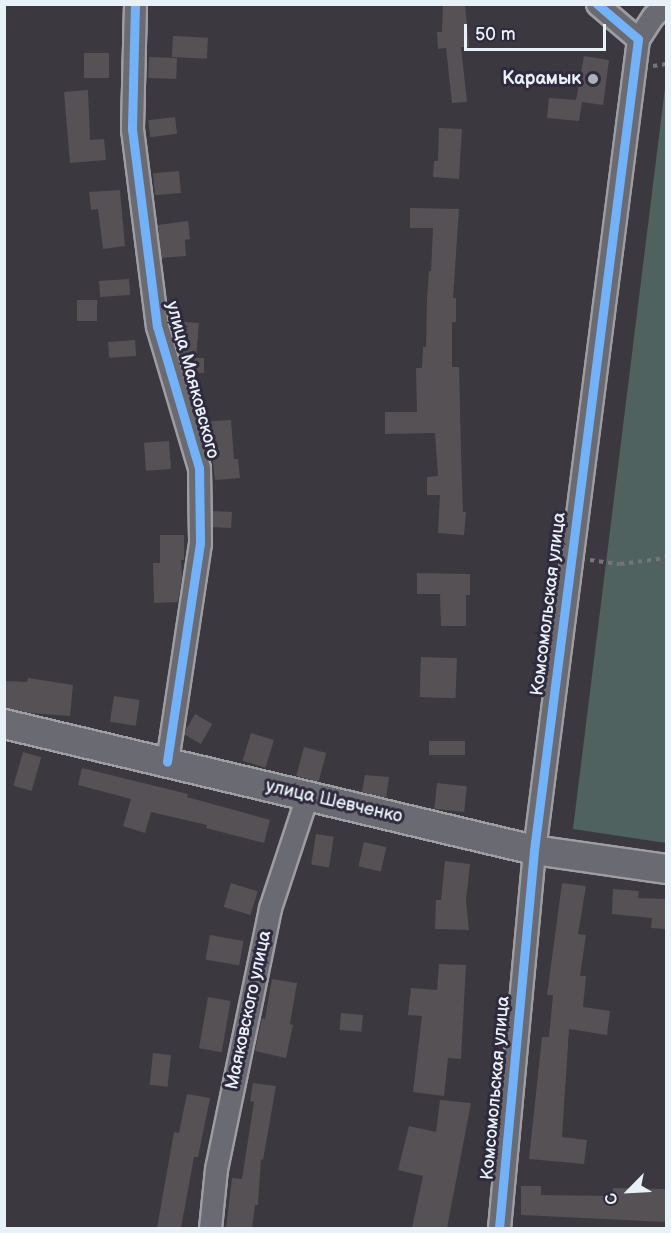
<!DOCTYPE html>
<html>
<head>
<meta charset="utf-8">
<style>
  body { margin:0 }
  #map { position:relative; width:671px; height:1233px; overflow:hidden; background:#3c3840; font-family:"Balsamiq Sans",sans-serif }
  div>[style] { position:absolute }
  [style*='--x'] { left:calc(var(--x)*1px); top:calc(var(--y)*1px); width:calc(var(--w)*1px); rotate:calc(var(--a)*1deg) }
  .green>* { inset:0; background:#50625f }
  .building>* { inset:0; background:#555154; transform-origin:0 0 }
  .path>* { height:4px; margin-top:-2px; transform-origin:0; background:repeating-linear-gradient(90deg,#747479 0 4.5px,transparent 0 9px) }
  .roads { filter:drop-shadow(2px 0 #9d9da2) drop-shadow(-2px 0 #9d9da2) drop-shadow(0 2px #9d9da2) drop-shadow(0 -2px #9d9da2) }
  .street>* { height:21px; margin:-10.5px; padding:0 10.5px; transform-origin:10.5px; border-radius:10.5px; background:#6a6b72 }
  .secondary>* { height:28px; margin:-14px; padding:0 14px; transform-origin:14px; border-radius:14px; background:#6a6b72 }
  .cycleway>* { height:9px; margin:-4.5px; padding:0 4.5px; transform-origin:4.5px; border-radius:4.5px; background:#73b2f8 }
  .dots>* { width:16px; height:16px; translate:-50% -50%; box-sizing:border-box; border:3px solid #2f2a3d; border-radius:50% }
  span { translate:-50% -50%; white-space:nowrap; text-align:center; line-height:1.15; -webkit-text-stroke:6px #2f2a3d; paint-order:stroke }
  .poi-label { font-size:18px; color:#e8f1f8; font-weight:700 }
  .right { translate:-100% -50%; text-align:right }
  .street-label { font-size:18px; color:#e8f1f8 }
  .frame { position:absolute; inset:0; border:6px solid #e8f1f8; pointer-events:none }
  .north { position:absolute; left:599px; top:1161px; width:60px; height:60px; -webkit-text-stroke:4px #2f2a3d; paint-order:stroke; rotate:246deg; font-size:16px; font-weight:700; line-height:24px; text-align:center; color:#e8f1f8 }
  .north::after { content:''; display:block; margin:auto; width:21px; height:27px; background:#e8f1f8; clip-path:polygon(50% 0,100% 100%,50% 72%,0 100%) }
  .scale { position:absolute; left:464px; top:24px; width:142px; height:27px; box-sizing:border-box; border:3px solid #e8f1f8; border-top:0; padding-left:8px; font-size:18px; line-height:21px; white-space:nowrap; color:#e8f1f8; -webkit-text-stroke:4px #2f2a3d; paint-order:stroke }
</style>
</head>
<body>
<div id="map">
  <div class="green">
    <i style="clip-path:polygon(666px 80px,666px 843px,573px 829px)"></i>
  </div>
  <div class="building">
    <i style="clip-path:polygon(443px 4px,465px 4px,469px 47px,461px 47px,467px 102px,452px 103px,446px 48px,438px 49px,437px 32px,442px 32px)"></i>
    <i style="left:173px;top:36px;width:35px;height:21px;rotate:3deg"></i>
    <i style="left:84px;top:53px;width:25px;height:25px"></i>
    <i style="clip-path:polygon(584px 56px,609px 60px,603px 105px,582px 102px,579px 121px,547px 118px,549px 98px,576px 100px)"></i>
    <i style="left:149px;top:57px;width:28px;height:21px;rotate:2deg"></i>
    <i style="clip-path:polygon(88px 90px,90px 140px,104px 139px,106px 160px,70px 163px,64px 92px)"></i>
    <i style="left:175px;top:117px;width:17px;height:27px;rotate:83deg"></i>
    <i style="clip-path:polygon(439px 128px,462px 129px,459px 179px,433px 177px,434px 161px,438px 161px)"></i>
    <i style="left:179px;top:171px;width:22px;height:26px;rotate:85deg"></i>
    <i style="clip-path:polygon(120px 190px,125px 246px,103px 249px,98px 209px,91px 210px,89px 192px)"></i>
    <i style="clip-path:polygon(410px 208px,459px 209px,453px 298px,456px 298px,456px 322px,452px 322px,452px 367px,459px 367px,461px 452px,463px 512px,466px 512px,464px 535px,438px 533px,440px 495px,427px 495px,427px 477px,438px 476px,435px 433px,385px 434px,385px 412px,417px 412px,416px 368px,422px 368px,423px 347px,426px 347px,427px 298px,429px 271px,431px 271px,433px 228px,410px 228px)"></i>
    <i style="clip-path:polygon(188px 221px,190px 239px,185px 240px,186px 256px,161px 258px,158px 225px)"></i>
    <i style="left:129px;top:279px;width:16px;height:30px;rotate:86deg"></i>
    <i style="left:77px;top:300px;width:20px;height:21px"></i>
    <i style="clip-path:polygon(169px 321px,199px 323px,196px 358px,204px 358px,204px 373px,184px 373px)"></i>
    <i style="left:135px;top:340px;width:16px;height:27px;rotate:86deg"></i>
    <i style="clip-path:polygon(231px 420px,234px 459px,238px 459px,240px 478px,215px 480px,211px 444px,205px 444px,201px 422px)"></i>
    <i style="left:169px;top:441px;width:28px;height:25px;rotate:86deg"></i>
    <i style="left:212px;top:511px;width:20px;height:16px;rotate:3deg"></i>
    <i style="clip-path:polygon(160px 535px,184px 535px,184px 560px,181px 560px,182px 577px,178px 602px,154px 603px,153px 563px,160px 563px)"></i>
    <i style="clip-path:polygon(417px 573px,470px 574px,470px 595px,466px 595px,466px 626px,441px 626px,440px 594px,417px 594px)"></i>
    <i style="left:421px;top:657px;width:36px;height:40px;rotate:2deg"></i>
    <i style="clip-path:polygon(28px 678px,73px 685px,70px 716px,31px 713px,4px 708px,4px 681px,27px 682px)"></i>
    <i style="left:114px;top:696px;width:26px;height:26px;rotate:9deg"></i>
    <i style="left:195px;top:714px;width:20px;height:23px;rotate:30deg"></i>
    <i style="left:251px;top:733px;width:24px;height:29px;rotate:17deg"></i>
    <i style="left:429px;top:741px;width:36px;height:14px"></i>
    <i style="left:304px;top:747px;width:23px;height:30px;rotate:15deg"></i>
    <i style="left:23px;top:752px;width:19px;height:35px;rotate:16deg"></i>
    <i style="clip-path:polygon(82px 768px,188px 794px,187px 797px,270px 820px,264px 843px,206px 828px,207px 825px,151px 812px,145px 833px,123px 826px,131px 799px,78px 785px)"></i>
    <i style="clip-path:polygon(365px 775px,389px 777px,386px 798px,362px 792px)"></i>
    <i style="left:437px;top:783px;width:30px;height:26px;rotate:6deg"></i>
    <i style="left:316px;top:834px;width:18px;height:31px;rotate:9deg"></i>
    <i style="left:364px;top:842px;width:23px;height:25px;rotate:13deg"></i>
    <i style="clip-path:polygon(445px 861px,470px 864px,466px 901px,469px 930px,435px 929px,436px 900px,441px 900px)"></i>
    <i style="left:231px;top:883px;width:28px;height:25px;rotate:17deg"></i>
    <i style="clip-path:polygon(562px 883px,586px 886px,578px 934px,586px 935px,580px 976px,586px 976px,583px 1007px,610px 1011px,607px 1035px,569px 1029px,562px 1137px,587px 1140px,584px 1164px,529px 1159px,542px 1037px,549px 1037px,553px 995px,547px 995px)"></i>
    <i style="clip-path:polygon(613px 889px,639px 891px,638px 898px,666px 899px,666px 929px,651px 928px,652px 918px,612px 914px)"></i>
    <i style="left:210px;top:935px;width:34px;height:25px;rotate:10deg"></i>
    <i style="clip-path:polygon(439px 964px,466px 965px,461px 1059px,448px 1058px,444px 1096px,413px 1092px,422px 1016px,408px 1015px,411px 988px,437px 990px)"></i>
    <i style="clip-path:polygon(272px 979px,297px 983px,290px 1024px,293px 1025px,286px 1058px,255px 1051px,262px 1018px,265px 1019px)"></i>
    <i style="left:208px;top:997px;width:23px;height:52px;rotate:10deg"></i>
    <i style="left:341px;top:1013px;width:22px;height:17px;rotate:5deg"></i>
    <i style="left:153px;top:1053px;width:18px;height:32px;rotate:6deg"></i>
    <i style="clip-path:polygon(253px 1083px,276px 1086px,263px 1160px,261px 1159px,258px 1205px,255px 1205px,252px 1228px,226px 1228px,232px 1178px,242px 1179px,254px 1102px,250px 1101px)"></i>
    <i style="clip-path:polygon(187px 1094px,210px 1098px,198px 1157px,194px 1157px,181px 1228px,157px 1228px,174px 1132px,179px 1133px)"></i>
    <i style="clip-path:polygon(440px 1100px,471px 1103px,447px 1228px,412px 1228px,423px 1176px,398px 1170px,409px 1126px,436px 1132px)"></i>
    <i style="clip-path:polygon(521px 1186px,541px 1186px,541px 1195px,612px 1196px,613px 1188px,666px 1189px,666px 1222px,521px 1215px)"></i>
  </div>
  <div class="path">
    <i style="--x:653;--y:66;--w:13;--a:-9"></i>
    <i style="--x:590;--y:560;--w:30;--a:8"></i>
    <i style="--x:620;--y:564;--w:46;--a:-7.4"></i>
  </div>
  <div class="roads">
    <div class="street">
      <i style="--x:135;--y:4;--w:125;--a:91.4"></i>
      <i style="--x:132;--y:129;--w:199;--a:82.8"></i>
      <i style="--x:157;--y:326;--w:148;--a:73.5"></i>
      <i style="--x:199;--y:468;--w:75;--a:89.2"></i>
      <i style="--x:200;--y:543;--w:221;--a:98.6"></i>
      <i style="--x:638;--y:39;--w:27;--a:-57"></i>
      <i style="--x:653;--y:16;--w:18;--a:-43"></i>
      <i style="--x:210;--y:1228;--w:59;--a:-84.2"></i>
      <i style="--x:216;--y:1169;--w:267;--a:-78.3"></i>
      <i style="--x:270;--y:908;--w:118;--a:-71.7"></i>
      <i style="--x:499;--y:1228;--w:380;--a:-84.7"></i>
      <i style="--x:534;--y:850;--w:818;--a:-82.69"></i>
      <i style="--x:638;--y:39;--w:54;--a:-139.5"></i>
    </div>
    <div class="secondary">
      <i style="--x:4;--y:724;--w:545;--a:13.37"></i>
      <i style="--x:534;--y:850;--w:133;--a:8.2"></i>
    </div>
  </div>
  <div class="cycleway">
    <i style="--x:135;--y:4;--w:125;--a:91.4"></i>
    <i style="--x:132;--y:129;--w:199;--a:82.8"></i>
    <i style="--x:157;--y:326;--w:148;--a:73.5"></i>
    <i style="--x:199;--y:468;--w:75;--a:89.2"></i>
    <i style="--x:200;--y:543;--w:221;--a:98.6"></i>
    <i style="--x:499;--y:1228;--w:380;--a:-84.7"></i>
    <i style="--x:534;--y:850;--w:818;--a:-82.69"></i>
    <i style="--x:638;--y:39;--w:54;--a:-139.5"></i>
  </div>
  <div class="dots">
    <i style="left:593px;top:79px;background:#acb0b8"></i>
  </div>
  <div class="poi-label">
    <span class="right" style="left:581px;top:79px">Карамык</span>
  </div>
  <div class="street-label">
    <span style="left:192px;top:380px;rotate:75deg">улица Маяковского</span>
    <span style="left:549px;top:604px;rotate:-83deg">Комсомольская улица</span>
    <span style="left:334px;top:802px;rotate:13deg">улица Шевченко</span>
    <span style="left:249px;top:1010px;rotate:-78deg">Маяковского улица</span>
    <span style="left:496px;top:1088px;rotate:-85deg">Комсомольская улица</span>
  </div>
  <div class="frame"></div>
  <div class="north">С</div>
  <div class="scale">50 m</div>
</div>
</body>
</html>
